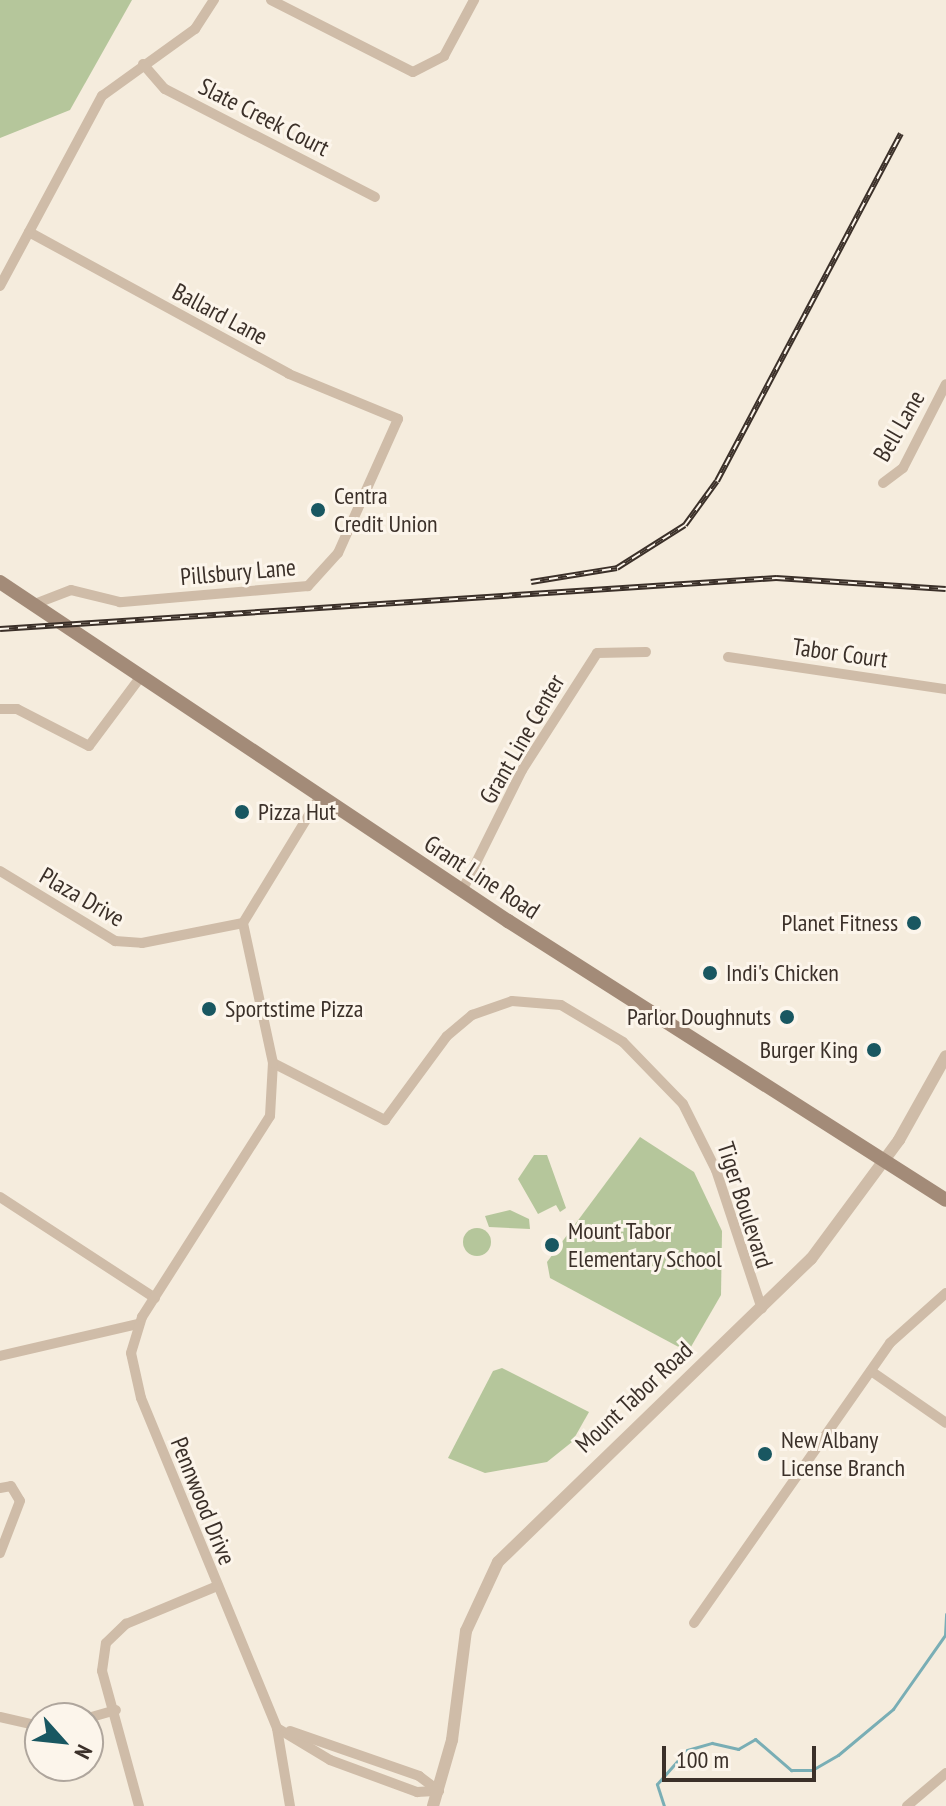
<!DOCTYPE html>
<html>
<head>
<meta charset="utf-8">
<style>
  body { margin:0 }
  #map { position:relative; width:946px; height:1806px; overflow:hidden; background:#f5ecdd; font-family:"PT Sans Narrow",sans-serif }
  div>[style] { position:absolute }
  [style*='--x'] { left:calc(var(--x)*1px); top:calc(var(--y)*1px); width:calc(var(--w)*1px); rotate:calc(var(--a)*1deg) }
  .green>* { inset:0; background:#b5c69b }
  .round { border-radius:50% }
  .stream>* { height:3px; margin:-1.5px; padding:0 1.5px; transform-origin:1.5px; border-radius:1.5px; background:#79aeb5 }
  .minor>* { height:10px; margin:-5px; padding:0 5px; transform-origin:5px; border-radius:5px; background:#cfbca8 }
  .tertiary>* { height:12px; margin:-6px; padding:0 6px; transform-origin:6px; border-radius:6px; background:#cfbca8 }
  .secondary>* { height:14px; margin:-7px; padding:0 7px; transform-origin:7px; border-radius:7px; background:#a38b78 }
  .rail>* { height:6px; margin-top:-3px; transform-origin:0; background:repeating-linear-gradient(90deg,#fcf5eb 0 9px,#3b3029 0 18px); box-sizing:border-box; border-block:2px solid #3b3029 }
  .dots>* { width:22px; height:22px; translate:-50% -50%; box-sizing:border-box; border:4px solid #fcf5eb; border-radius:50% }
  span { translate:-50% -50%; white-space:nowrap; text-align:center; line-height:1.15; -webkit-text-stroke:6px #fcf5eb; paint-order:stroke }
  .street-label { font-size:24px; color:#3b3029 }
  .poi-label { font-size:24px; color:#3b3029 }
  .left { translate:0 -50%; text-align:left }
  .right { translate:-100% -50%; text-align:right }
  .north { position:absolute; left:24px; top:1702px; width:80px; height:80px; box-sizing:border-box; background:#fcf5eb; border:2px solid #afa69d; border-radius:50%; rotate:117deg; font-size:22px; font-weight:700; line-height:32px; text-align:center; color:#3b3029 }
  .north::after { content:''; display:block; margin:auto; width:28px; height:36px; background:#195761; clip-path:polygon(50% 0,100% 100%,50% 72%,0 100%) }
  .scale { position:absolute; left:662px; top:1746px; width:154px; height:36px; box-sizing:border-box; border:4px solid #3b3029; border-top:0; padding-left:10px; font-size:24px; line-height:28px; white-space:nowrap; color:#3b3029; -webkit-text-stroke:6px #fcf5eb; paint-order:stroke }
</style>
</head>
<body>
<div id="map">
  <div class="green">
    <i style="clip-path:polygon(0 0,132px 0,70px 110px,0 138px)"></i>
    <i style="clip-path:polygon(640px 1137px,694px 1172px,722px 1231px,721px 1295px,688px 1352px,550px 1278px,547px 1262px)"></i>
    <i style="clip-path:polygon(534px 1155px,547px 1155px,566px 1208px,560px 1212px,556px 1205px,538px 1214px,518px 1179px)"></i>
    <i style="clip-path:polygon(510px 1210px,529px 1219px,530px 1229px,489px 1227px,485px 1216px)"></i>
    <i class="round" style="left:463px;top:1228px;width:28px;height:28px"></i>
    <i style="clip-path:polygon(502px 1368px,589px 1412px,572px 1442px,547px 1462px,485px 1473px,448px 1458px,493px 1371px)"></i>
  </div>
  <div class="stream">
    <i style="--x:664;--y:1806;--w:23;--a:-108"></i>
    <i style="--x:657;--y:1784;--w:45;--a:-48.6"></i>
    <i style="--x:687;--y:1750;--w:26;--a:-16"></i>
    <i style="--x:712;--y:1743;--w:27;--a:13"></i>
    <i style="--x:738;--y:1749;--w:20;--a:-30"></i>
    <i style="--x:755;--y:1739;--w:48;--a:40.7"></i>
    <i style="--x:791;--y:1770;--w:21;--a:0"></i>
    <i style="--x:812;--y:1770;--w:30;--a:-30"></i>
    <i style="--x:838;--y:1755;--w:72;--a:-39.9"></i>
    <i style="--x:893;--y:1709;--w:90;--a:-54.9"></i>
    <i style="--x:945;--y:1635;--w:21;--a:-87"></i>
  </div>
  <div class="minor">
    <i style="--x:271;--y:0;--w:159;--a:26.9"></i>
    <i style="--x:413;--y:72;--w:35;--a:-27"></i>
    <i style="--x:444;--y:56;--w:64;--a:-61.8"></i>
    <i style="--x:143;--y:64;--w:33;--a:49"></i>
    <i style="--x:165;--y:89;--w:236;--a:27.2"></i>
    <i style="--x:29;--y:232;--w:296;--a:28.6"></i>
    <i style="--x:289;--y:374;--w:118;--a:22.4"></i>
    <i style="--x:398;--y:419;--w:147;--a:114.1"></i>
    <i style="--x:338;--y:553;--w:45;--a:132.3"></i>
    <i style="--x:308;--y:586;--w:189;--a:175.1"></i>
    <i style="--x:120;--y:602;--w:50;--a:-166.2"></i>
    <i style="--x:71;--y:590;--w:42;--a:159"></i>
    <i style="--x:0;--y:286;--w:216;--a:-61.8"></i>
    <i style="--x:102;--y:96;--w:115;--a:-35.8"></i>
    <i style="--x:195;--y:29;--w:35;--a:-57"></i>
    <i style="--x:883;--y:483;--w:25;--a:-37"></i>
    <i style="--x:903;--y:468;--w:94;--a:-62.9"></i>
    <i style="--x:728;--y:657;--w:220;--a:8.4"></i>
    <i style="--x:0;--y:709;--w:17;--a:0"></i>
    <i style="--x:17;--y:709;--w:81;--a:27.2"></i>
    <i style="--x:89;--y:746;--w:84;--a:-53.3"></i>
    <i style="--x:0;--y:871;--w:135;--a:31.3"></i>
    <i style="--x:115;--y:941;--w:27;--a:4"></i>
    <i style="--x:142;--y:943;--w:103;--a:-11.2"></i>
    <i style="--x:462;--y:891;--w:135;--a:-63.6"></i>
    <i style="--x:522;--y:770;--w:139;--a:-57.3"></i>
    <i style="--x:597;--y:653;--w:49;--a:-1.2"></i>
    <i style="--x:273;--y:1063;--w:126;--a:27"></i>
    <i style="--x:385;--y:1120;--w:104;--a:-53.6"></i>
    <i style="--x:447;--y:1036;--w:33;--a:-40"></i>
    <i style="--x:472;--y:1015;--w:42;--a:-19.3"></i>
    <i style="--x:512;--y:1001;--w:49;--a:4.7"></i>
    <i style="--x:561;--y:1005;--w:72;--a:30.8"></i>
    <i style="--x:623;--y:1042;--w:86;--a:45.9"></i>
    <i style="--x:683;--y:1104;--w:74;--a:63.4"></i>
    <i style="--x:716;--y:1170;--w:146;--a:71.7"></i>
    <i style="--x:0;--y:1197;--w:185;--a:33.1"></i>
    <i style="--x:0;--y:1356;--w:142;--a:-13.1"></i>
    <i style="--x:871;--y:1371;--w:91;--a:34.7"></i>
    <i style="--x:0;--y:1488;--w:11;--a:-10"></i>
    <i style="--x:11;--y:1486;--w:17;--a:59"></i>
    <i style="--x:20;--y:1501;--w:56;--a:111"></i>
    <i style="--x:694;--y:1623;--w:342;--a:-55"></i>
    <i style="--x:890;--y:1343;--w:75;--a:-41.8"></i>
    <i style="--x:0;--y:1717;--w:41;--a:12.7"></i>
    <i style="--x:88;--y:1718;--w:29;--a:-16"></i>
    <i style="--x:277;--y:1728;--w:62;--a:31.1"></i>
    <i style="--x:330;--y:1760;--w:93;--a:20.2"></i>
    <i style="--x:417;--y:1792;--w:22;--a:-3"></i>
    <i style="--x:290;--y:1731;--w:137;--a:19.2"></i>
    <i style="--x:419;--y:1776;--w:25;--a:37"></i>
    <i style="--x:139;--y:1806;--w:140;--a:-105.3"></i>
    <i style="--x:102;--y:1671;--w:28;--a:-82"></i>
    <i style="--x:106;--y:1643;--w:28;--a:-44"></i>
    <i style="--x:126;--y:1624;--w:96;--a:-22.6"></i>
    <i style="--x:290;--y:1806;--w:79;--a:-99.5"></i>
    <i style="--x:277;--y:1728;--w:357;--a:-112.4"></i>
    <i style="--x:141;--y:1398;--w:46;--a:-102.5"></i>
    <i style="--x:131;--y:1353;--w:38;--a:-73"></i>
    <i style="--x:142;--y:1317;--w:238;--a:-57.5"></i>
    <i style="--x:270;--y:1116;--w:53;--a:-86.8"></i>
    <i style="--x:273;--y:1063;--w:143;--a:-102.1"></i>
    <i style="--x:243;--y:923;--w:148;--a:-58.6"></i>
    <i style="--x:907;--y:1806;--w:51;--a:-40.2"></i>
  </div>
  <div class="tertiary">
    <i style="--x:433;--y:1806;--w:69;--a:-73.9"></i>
    <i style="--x:452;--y:1740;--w:110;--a:-82.7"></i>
    <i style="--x:466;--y:1631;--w:76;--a:-65.1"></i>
    <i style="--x:498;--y:1562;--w:436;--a:-44.1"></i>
    <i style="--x:811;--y:1259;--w:148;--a:-53.5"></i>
    <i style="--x:899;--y:1140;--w:96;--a:-60.8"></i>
  </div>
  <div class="secondary">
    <i style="--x:0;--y:582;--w:611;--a:33.72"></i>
    <i style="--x:508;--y:921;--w:519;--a:32.5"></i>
  </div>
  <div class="rail">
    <i style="--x:531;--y:582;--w:87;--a:-9.2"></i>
    <i style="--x:617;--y:568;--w:80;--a:-32.3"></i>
    <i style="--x:685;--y:525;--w:54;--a:-54"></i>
    <i style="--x:717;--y:481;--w:393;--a:-62.1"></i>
    <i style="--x:0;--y:629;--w:778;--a:-3.76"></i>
    <i style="--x:776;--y:578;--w:170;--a:3.7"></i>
  </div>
  <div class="dots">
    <i style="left:318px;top:510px;background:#195761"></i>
    <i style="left:242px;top:812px;background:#195761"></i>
    <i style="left:914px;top:923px;background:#195761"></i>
    <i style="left:710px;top:973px;background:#195761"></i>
    <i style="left:209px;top:1009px;background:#195761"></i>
    <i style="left:787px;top:1017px;background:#195761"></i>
    <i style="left:874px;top:1050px;background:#195761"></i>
    <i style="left:552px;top:1245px;background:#195761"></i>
    <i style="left:765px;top:1454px;background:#195761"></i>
  </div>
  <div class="street-label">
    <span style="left:264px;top:117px;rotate:27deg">Slate Creek Court</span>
    <span style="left:220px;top:314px;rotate:28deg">Ballard Lane</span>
    <span style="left:899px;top:426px;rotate:-60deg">Bell Lane</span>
    <span style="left:238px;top:572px;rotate:-5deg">Pillsbury Lane</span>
    <span style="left:840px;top:653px;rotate:8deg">Tabor Court</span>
    <span style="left:522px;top:739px;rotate:-60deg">Grant Line Center</span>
    <span style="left:482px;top:877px;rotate:33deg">Grant Line Road</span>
    <span style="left:82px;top:897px;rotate:30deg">Plaza Drive</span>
    <span style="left:745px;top:1205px;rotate:72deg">Tiger Boulevard</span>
    <span style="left:634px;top:1397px;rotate:-43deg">Mount Tabor Road</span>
    <span style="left:203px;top:1501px;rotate:68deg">Pennwood Drive</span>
  </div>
  <div class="poi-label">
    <span class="left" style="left:334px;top:510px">Centra<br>Credit Union</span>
    <span class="left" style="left:258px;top:812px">Pizza Hut</span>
    <span class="right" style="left:898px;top:923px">Planet Fitness</span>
    <span class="left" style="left:726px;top:973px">Indi's Chicken</span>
    <span class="left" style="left:225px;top:1009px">Sportstime Pizza</span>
    <span class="right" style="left:771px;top:1017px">Parlor Doughnuts</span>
    <span class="right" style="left:858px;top:1050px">Burger King</span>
    <span class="left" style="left:568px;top:1245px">Mount Tabor<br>Elementary School</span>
    <span class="left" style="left:781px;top:1454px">New Albany<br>License Branch</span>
  </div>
  <div class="north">N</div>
  <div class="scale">100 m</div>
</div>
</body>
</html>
